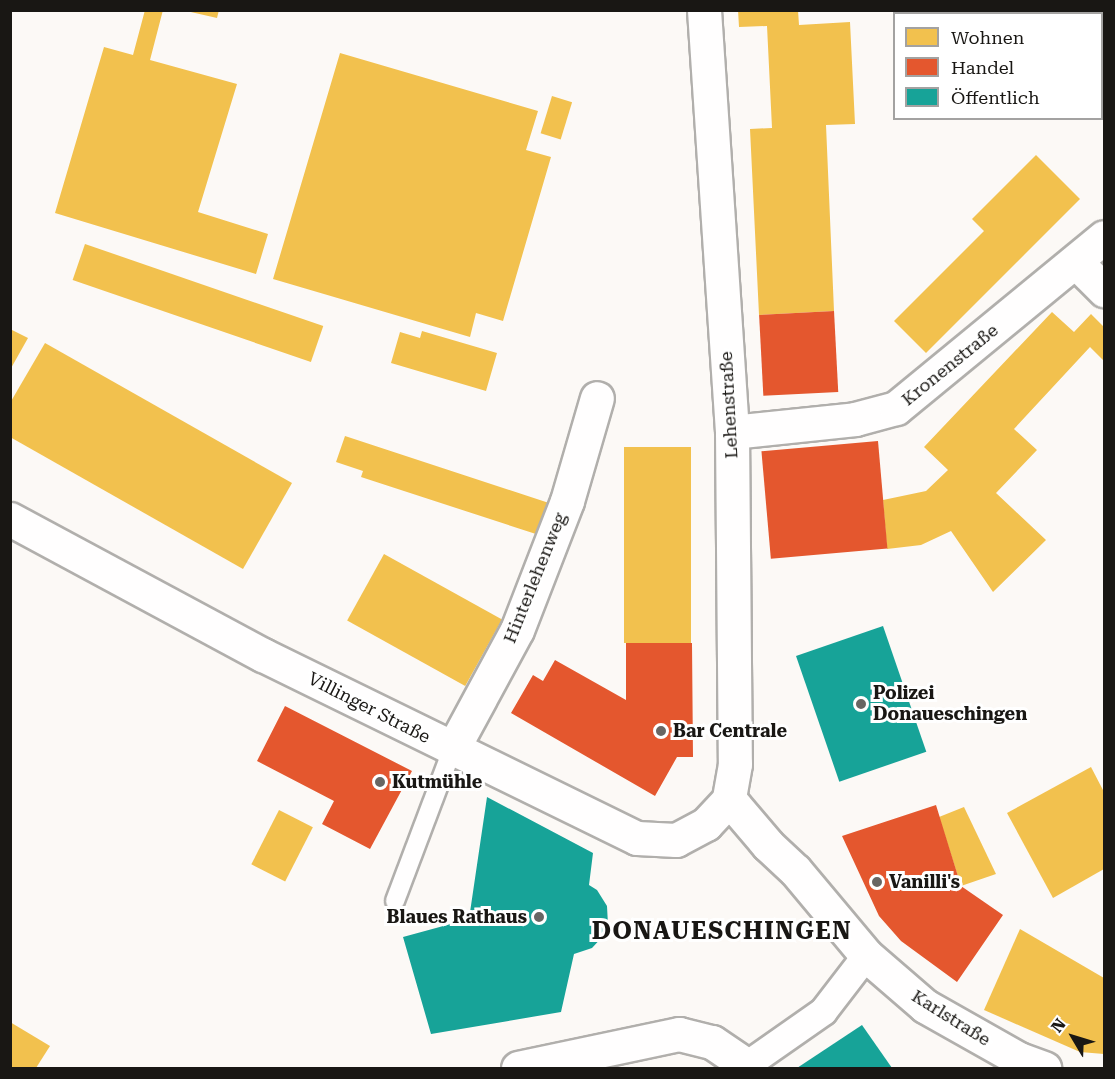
<!DOCTYPE html>
<html>
<head>
<meta charset="utf-8">
<style>
  body { margin:0 }
  #map { position:relative; width:1115px; height:1079px; overflow:hidden; background:#fcf9f6; font-family:"Roboto Serif",serif }
  div>[style] { position:absolute }
  [style*='--x'] { left:calc(var(--x)*1px); top:calc(var(--y)*1px); width:calc(var(--w)*1px); rotate:calc(var(--a)*1deg) }
  .homes>* { inset:0; background:#f2c14e; transform-origin:0 0 }
  .shops>* { inset:0; background:#e4572e; transform-origin:0 0 }
  .public>* { inset:0; background:#17a398; transform-origin:0 0 }
  .roads { filter:drop-shadow(2px 0 #b1afac) drop-shadow(-2px 0 #b1afac) drop-shadow(0 2px #b1afac) drop-shadow(0 -2px #b1afac) }
  .service>* { height:18px; margin:-9px; padding:0 9px; transform-origin:9px; border-radius:9px; background:#fffefe }
  .pedestrian>* { height:27px; margin:-13.5px; padding:0 13.5px; transform-origin:13.5px; border-radius:13.5px; background:#fffefe }
  .minor>* { height:33px; margin:-16.5px; padding:0 16.5px; transform-origin:16.5px; border-radius:16.5px; background:#fffefe }
  .dots>* { width:16px; height:16px; translate:-50% -50%; box-sizing:border-box; border:3px solid #fff; border-radius:50% }
  span { translate:-50% -50%; white-space:nowrap; text-align:center; line-height:1.15; -webkit-text-stroke:6px #fff; paint-order:stroke }
  .street-label { font-size:18px; color:#191714 }
  .poi-label { font-size:18px; color:#191714; font-weight:700 }
  .left { translate:0 -50%; text-align:left }
  .right { translate:-100% -50%; text-align:right }
  .district-label { font-size:24px; color:#191714; font-weight:700; letter-spacing:1.5px }
  .frame { position:absolute; inset:0; border:12px solid #191714; pointer-events:none }
  .legend { position:absolute; left:893px; top:12px; width:210px; height:108px; box-sizing:border-box; background:#fff; border:2px solid #a3a2a1; margin:0; padding:8px 10px; list-style:none; font-size:18px; color:#191714 }
  .legend li { display:flex; align-items:center; gap:12px; height:30px }
  .legend b { width:30px; border:2px solid #a3a2a1 }
  .north { position:absolute; left:1043px; top:1007px; width:60px; height:60px; -webkit-text-stroke:4px #fff; paint-order:stroke; rotate:308deg; font-size:16px; font-weight:700; line-height:24px; text-align:center; color:#191714 }
  .north::after { content:''; display:block; margin:auto; width:21px; height:27px; background:#191714; clip-path:polygon(50% 0,100% 100%,50% 72%,0 100%) }
</style>
</head>
<body>
<div id="map">
  <div class="homes">
    <i style="clip-path:polygon(145px 10px,163px 10px,150px 60px,237px 84px,198px 212px,268px 234px,256px 274px,55px 213px,104px 47px,133px 55px)"></i>
    <i style="clip-path:polygon(182px 10px,219px 10px,217px 18px)"></i>
    <i style="clip-path:polygon(738px 10px,798px 10px,799px 25px,850px 22px,855px 124px,826px 125px,834px 311px,759px 315px,750px 129px,772px 128px,767px 26px,739px 27px)"></i>
    <i style="clip-path:polygon(340px 53px,538px 111px,526px 150px,551px 157px,503px 321px,476px 313px,470px 337px,273px 279px)"></i>
    <i style="left:552px;top:96px;width:21px;height:39px;rotate:17deg"></i>
    <i style="clip-path:polygon(1036px 155px,1080px 199px,926px 353px,894px 321px,984px 231px,972px 219px)"></i>
    <i style="left:85px;top:244px;width:252px;height:38px;rotate:19deg"></i>
    <i style="clip-path:polygon(1052px 312px,1074px 332px,1091px 314px,1104px 327px,1104px 361px,1090px 347px,1014px 429px,1037px 450px,996px 493px,1046px 540px,993px 592px,951px 531px,921px 545px,887px 549px,883px 500px,926px 491px,948px 470px,924px 447px)"></i>
    <i style="clip-path:polygon(10px 329px,28px 338px,10px 370px)"></i>
    <i style="clip-path:polygon(422px 331px,497px 353px,486px 391px,391px 363px,400px 332px,420px 338px)"></i>
    <i style="clip-path:polygon(45px 343px,292px 483px,243px 569px,10px 437px,10px 403px)"></i>
    <i style="clip-path:polygon(345px 436px,549px 503px,539px 535px,361px 477px,363px 471px,336px 462px)"></i>
    <i style="left:624px;top:447px;width:67px;height:196px"></i>
    <i style="left:384px;top:554px;width:135px;height:76px;rotate:29deg"></i>
    <i style="clip-path:polygon(1091px 767px,1104px 792px,1104px 869px,1053px 898px,1007px 813px)"></i>
    <i style="clip-path:polygon(964px 807px,996px 874px,961px 886px,939px 817px)"></i>
    <i style="left:279px;top:810px;width:38px;height:61px;rotate:27deg"></i>
    <i style="clip-path:polygon(1020px 929px,1104px 978px,1104px 1054px,1080px 1052px,984px 1010px)"></i>
    <i style="clip-path:polygon(10px 1022px,50px 1046px,36px 1068px,10px 1068px)"></i>
  </div>
  <div class="shops">
    <i style="left:834px;top:311px;width:81px;height:75px;rotate:87deg"></i>
    <i style="left:878px;top:441px;width:108px;height:117px;rotate:85deg"></i>
    <i style="clip-path:polygon(626px 643px,692px 643px,693px 757px,677px 757px,655px 796px,511px 713px,533px 675px,543px 681px,555px 660px,626px 700px)"></i>
    <i style="clip-path:polygon(285px 706px,412px 771px,370px 849px,322px 824px,334px 801px,257px 761px)"></i>
    <i style="clip-path:polygon(936px 805px,961px 886px,1003px 915px,957px 982px,901px 941px,879px 916px,842px 836px)"></i>
  </div>
  <div class="public">
    <i style="left:883px;top:626px;width:133px;height:92px;rotate:71deg"></i>
    <i style="clip-path:polygon(487px 797px,593px 853px,589px 885px,597px 890px,607px 906px,608px 925px,605px 934px,592px 948px,574px 954px,561px 1012px,431px 1034px,403px 937px,469px 919px)"></i>
    <i style="clip-path:polygon(862px 1025px,892px 1068px,797px 1068px)"></i>
  </div>
  <div class="roads">
    <div class="service">
      <i style="--x:395;--y:901;--w:161;--a:-69.3"></i>
    </div>
    <div class="pedestrian">
      <i style="--x:746;--y:1065;--w:94;--a:-35"></i>
      <i style="--x:823;--y:1011;--w:71;--a:-52.5"></i>
    </div>
    <div class="minor">
      <i style="--x:704;--y:10;--w:423;--a:86.2"></i>
      <i style="--x:732;--y:432;--w:332;--a:89.5"></i>
      <i style="--x:735;--y:764;--w:36;--a:100"></i>
      <i style="--x:1076;--y:262;--w:40;--a:45"></i>
      <i style="--x:732;--y:432;--w:124;--a:-6"></i>
      <i style="--x:855;--y:419;--w:42;--a:-15"></i>
      <i style="--x:896;--y:408;--w:269;--a:-39.4"></i>
      <i style="--x:10;--y:519;--w:287;--a:28.3"></i>
      <i style="--x:263;--y:655;--w:416;--a:26.1"></i>
      <i style="--x:637;--y:838;--w:39;--a:3"></i>
      <i style="--x:676;--y:840;--w:34;--a:-28"></i>
      <i style="--x:706;--y:824;--w:34;--a:-47"></i>
      <i style="--x:452;--y:750;--w:136;--a:-61.6"></i>
      <i style="--x:517;--y:630;--w:138;--a:-68.8"></i>
      <i style="--x:567;--y:501;--w:107;--a:-73.8"></i>
      <i style="--x:729;--y:799;--w:60;--a:49.7"></i>
      <i style="--x:768;--y:845;--w:37;--a:43"></i>
      <i style="--x:795;--y:870;--w:111;--a:50.1"></i>
      <i style="--x:866;--y:955;--w:78;--a:40.8"></i>
      <i style="--x:925;--y:1006;--w:108;--a:29.4"></i>
      <i style="--x:1019;--y:1059;--w:27;--a:20"></i>
      <i style="--x:518;--y:1068;--w:165;--a:-11.9"></i>
      <i style="--x:679;--y:1034;--w:34;--a:14"></i>
      <i style="--x:712;--y:1042;--w:41;--a:34.1"></i>
      <i style="--x:746;--y:1065;--w:3;--a:90"></i>
    </div>
  </div>
  <div class="dots">
    <i style="left:861px;top:704px;background:#686663"></i>
    <i style="left:661px;top:731px;background:#686663"></i>
    <i style="left:380px;top:782px;background:#686663"></i>
    <i style="left:877px;top:882px;background:#686663"></i>
    <i style="left:539px;top:917px;background:#686663"></i>
  </div>
  <div class="street-label">
    <span style="left:950px;top:365px;rotate:-39deg">Kronenstraße</span>
    <span style="left:729px;top:405px;rotate:-93deg">Lehenstraße</span>
    <span style="left:535px;top:578px;rotate:-68deg">Hinterlehenweg</span>
    <span style="left:369px;top:708px;rotate:27deg">Villinger Straße</span>
    <span style="left:951px;top:1018px;rotate:32deg">Karlstraße</span>
  </div>
  <div class="poi-label">
    <span class="left" style="left:873px;top:704px">Polizei<br>Donaueschingen</span>
    <span class="left" style="left:673px;top:731px">Bar Centrale</span>
    <span class="left" style="left:392px;top:782px">Kutmühle</span>
    <span class="left" style="left:889px;top:882px">Vanilli's</span>
    <span class="right" style="left:527px;top:917px">Blaues Rathaus</span>
  </div>
  <div class="district-label">
    <span style="left:722px;top:932px">DONAUESCHINGEN</span>
  </div>
  <div class="frame"></div>
  <ul class="legend">
  <li><b style="height:16px;background:#f2c14e"></b>Wohnen</li>
  <li><b style="height:16px;background:#e4572e"></b>Handel</li>
  <li><b style="height:16px;background:#17a398"></b>Öffentlich</li>
  </ul>
  <div class="north">N</div>
</div>
</body>
</html>
